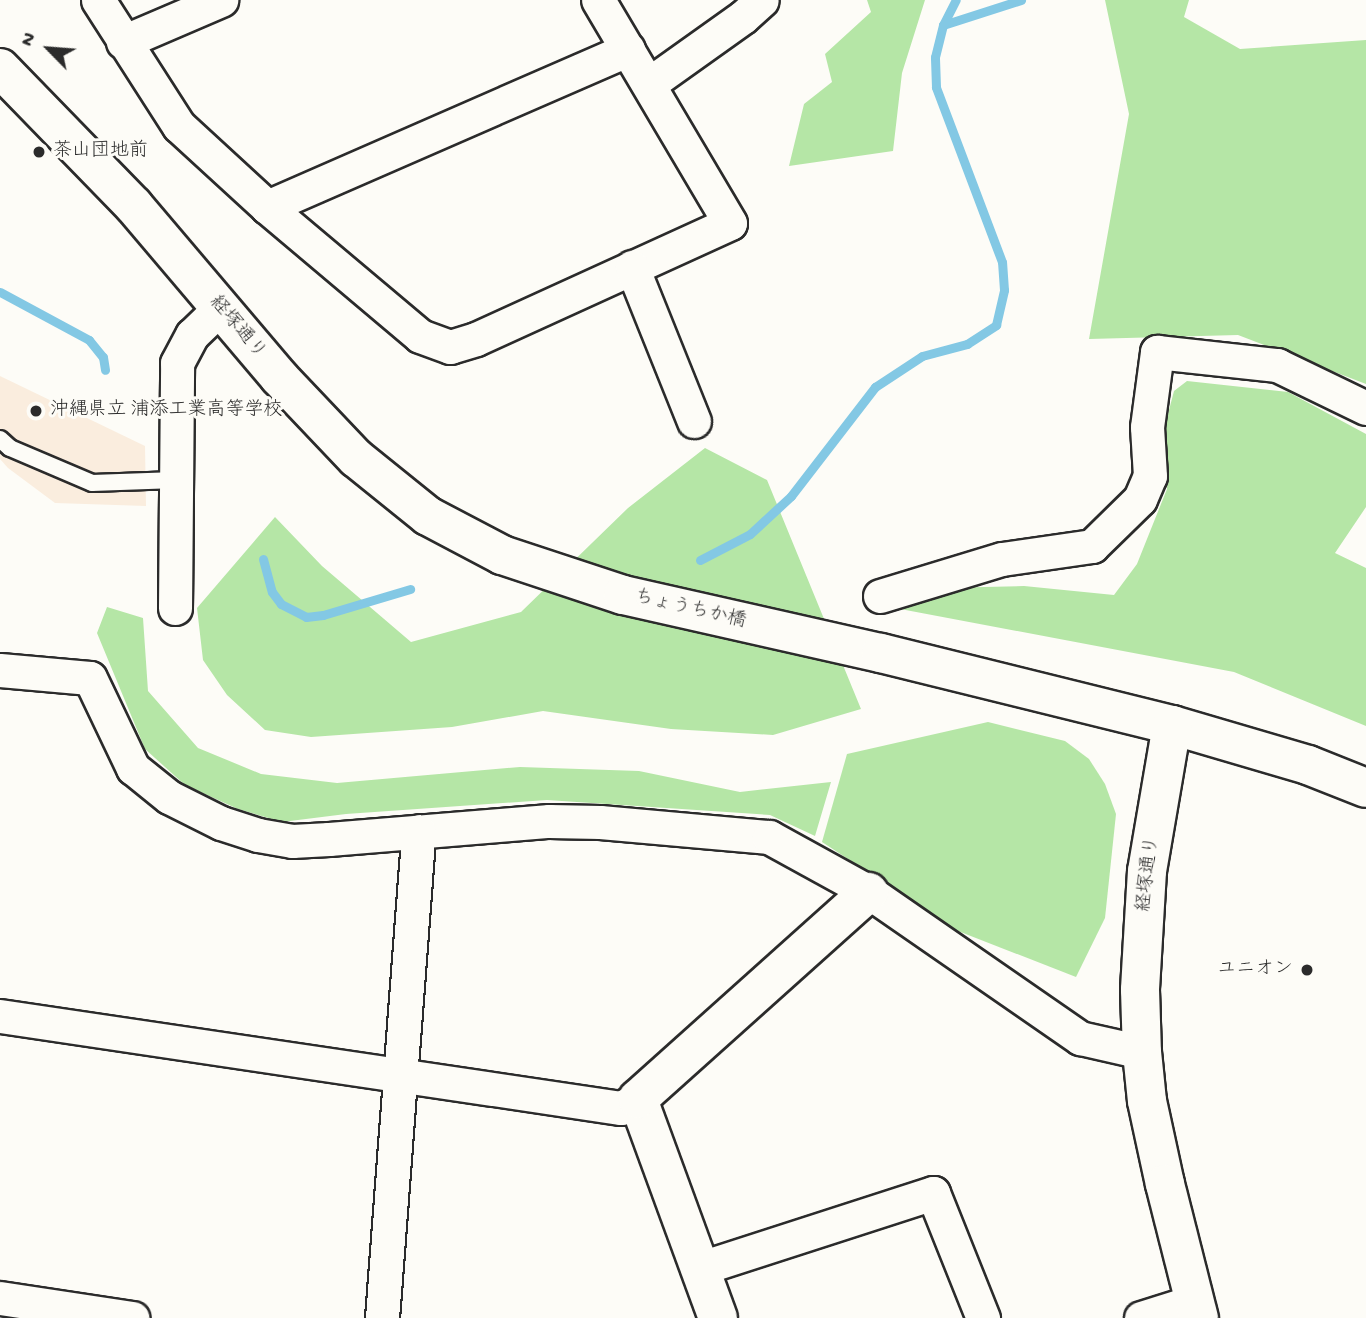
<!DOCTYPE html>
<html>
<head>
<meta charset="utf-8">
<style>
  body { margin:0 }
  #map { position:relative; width:1366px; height:1318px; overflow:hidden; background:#fdfcf7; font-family:"Gochi Hand","Klee One",sans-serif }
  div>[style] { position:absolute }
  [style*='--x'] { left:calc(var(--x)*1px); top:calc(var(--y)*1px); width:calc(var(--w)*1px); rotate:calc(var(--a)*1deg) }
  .built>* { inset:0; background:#faedde }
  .green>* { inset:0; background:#b5e6a6 }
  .stream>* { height:9px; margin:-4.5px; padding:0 4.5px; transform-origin:4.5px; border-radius:4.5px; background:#83c8e4 }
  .roads { filter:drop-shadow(2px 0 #2b2b2b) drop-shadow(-2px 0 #2b2b2b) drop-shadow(0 2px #2b2b2b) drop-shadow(0 -2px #2b2b2b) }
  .service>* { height:16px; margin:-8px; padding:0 8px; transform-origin:8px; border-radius:8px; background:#fdfcf7 }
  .minor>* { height:33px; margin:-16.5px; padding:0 16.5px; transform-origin:16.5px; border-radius:16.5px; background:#fdfcf7 }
  .tertiary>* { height:38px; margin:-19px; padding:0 19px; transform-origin:19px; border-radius:19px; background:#fdfcf7 }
  .secondary>* { height:38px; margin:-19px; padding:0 19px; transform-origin:19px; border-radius:19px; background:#fdfcf7 }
  .dots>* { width:19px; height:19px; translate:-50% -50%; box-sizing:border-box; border:4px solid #fdfcf7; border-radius:50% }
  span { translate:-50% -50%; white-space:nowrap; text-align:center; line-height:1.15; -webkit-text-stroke:6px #fdfcf7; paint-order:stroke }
  .poi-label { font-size:19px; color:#2b2b2b }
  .left { translate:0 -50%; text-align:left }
  .right { translate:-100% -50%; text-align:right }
  .street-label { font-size:19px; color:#2b2b2b }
  .north { position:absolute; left:14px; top:14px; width:70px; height:70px; -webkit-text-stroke:5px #fdfcf7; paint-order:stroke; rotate:295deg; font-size:19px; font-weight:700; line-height:28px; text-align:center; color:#2b2b2b }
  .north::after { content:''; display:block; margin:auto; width:24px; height:32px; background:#2b2b2b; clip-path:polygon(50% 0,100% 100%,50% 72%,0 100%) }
</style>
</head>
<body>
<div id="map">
  <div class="built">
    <i style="clip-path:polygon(0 376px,145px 446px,146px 506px,55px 503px,8px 468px,0 459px)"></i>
  </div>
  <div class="green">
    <i style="clip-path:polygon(867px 0,925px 0,902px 73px,893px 151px,789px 166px,804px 104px,832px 82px,825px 54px,871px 12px)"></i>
    <i style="clip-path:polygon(1105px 0,1189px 0,1184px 17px,1240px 49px,1366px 40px,1366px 384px,1238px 335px,1089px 339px,1129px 114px)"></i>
    <i style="clip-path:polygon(1187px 381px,1288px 392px,1366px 434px,1366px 507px,1335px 553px,1366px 568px,1366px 726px,1234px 672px,895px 608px,939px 588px,1024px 586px,1114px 595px,1137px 564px,1167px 489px,1163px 433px,1174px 391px)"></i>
    <i style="clip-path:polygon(705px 448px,767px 480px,861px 709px,773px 735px,671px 729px,543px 711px,452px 727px,311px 737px,265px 730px,227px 695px,203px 660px,197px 608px,275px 517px,322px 566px,411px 642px,521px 612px,628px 508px)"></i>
    <i style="clip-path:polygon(107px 607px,143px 618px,148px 691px,198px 748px,261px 774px,337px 783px,520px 767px,639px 771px,740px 792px,831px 782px,815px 836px,770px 815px,547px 800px,346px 814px,282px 822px,238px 809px,185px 785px,145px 749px,97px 633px)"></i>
    <i style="clip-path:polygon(988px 722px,1065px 741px,1089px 759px,1105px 784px,1116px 814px,1105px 918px,1076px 977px,958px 931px,822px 842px,847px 754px)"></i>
  </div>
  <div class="stream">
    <i style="--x:943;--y:25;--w:82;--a:-17.8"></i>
    <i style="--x:0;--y:292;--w:101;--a:28.3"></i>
    <i style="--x:89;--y:340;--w:22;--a:51"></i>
    <i style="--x:103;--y:357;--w:13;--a:81"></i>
    <i style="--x:263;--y:559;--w:34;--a:75"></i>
    <i style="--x:272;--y:592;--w:15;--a:53"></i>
    <i style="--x:281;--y:604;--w:28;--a:27"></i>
    <i style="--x:306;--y:617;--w:17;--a:-7"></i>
    <i style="--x:323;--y:615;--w:91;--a:-16.6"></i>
    <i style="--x:700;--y:560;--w:56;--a:-27.5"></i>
    <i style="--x:750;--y:534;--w:56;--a:-42.8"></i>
    <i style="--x:791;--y:496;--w:138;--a:-52.4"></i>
    <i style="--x:875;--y:387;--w:56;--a:-33.4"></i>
    <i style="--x:922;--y:356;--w:47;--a:-14.9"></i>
    <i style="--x:967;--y:344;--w:35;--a:-33"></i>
    <i style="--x:996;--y:325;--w:36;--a:-77"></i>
    <i style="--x:1004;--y:290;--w:28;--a:-94"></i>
    <i style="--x:1002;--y:262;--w:187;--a:-110.7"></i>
    <i style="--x:936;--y:87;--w:30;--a:-92"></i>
    <i style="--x:935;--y:57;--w:33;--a:-76"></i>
    <i style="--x:943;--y:25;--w:28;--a:-63"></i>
  </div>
  <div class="roads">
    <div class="service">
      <i style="--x:0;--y:439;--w:13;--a:42"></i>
      <i style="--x:10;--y:448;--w:89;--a:23.1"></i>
      <i style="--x:92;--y:483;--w:84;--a:-2"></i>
    </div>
    <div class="minor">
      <i style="--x:98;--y:0;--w:150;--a:57.3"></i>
      <i style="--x:179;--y:126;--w:120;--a:42.6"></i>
      <i style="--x:267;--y:207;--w:200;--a:40.1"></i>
      <i style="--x:420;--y:336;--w:32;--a:20"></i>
      <i style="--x:450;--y:347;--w:27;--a:-17"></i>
      <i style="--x:476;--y:339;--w:279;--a:-24.5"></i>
      <i style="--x:730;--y:223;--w:259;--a:-120.6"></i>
      <i style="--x:123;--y:42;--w:107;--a:-23.2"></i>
      <i style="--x:649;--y:84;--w:115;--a:-35.5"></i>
      <i style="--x:743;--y:17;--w:25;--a:-42"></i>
      <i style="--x:267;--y:207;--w:394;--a:-23.6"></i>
      <i style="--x:632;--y:267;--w:166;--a:68.1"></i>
      <i style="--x:880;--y:596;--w:127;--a:-16.9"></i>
      <i style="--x:1002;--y:559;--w:91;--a:-8.2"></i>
      <i style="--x:1092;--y:546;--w:67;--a:-44.4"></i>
      <i style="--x:1140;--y:499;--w:25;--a:-67"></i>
      <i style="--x:1150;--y:476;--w:49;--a:-93.5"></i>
      <i style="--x:1147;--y:427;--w:76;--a:-82.4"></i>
      <i style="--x:1157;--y:352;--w:121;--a:6.2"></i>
      <i style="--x:1277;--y:365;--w:99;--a:25.8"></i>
      <i style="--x:175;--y:608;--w:245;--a:-89.5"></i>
      <i style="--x:177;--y:363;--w:32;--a:-62"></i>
      <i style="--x:192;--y:335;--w:39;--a:-44"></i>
      <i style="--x:0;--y:670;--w:90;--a:5.1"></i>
      <i style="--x:90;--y:678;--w:100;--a:64.5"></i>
      <i style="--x:133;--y:768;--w:46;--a:38.9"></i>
      <i style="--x:169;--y:797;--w:58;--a:26.6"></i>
      <i style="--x:221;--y:823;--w:39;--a:18"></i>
      <i style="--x:258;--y:835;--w:35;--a:10"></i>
      <i style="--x:292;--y:841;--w:37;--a:-3"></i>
      <i style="--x:329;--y:839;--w:221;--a:-4.7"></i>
      <i style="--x:549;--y:821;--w:51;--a:1.1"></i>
      <i style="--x:600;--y:822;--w:170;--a:5.1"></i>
      <i style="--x:769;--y:837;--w:114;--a:28.8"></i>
      <i style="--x:869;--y:892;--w:257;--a:34.7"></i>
      <i style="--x:1080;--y:1038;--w:64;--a:12.7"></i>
      <i style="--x:0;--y:1016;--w:628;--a:8.43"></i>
      <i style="--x:621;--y:1108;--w:19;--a:-28"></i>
      <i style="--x:701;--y:1268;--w:244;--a:-17.9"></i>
      <i style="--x:933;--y:1193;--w:135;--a:68.2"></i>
      <i style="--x:0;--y:1298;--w:134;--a:8.6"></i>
      <i style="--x:382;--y:1318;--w:488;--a:-85.7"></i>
      <i style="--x:1141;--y:1318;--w:57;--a:-17.5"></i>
    </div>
    <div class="tertiary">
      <i style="--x:1172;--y:725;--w:142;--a:16.4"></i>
      <i style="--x:1308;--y:765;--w:62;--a:21.6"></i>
      <i style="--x:718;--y:1318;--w:233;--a:-110.1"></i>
      <i style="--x:638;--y:1099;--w:310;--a:-41.9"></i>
    </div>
    <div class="secondary">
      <i style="--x:0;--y:68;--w:192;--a:45.8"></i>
      <i style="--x:134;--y:206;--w:224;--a:49.7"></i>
      <i style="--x:279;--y:377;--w:112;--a:46.5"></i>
      <i style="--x:356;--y:458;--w:92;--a:38.9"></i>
      <i style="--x:428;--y:516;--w:84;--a:27.8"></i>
      <i style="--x:502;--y:555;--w:127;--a:18.3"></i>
      <i style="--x:623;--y:595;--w:264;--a:12.7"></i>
      <i style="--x:881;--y:653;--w:300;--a:13.9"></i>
      <i style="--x:1172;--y:725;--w:148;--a:99.7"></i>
      <i style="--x:1147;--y:871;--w:119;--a:93.4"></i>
      <i style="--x:1140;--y:990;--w:62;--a:88.2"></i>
      <i style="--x:1142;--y:1052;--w:49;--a:84.2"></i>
      <i style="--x:1147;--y:1101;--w:85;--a:77.8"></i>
      <i style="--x:1165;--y:1184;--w:138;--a:75.8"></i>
    </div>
  </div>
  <div class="dots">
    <i style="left:39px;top:152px;background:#2b2b2b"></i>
    <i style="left:36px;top:411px;background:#2b2b2b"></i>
    <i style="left:1307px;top:970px;background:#2b2b2b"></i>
  </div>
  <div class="poi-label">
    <span class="left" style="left:53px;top:152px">茶山団地前</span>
    <span class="left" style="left:50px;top:411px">沖縄県立 浦添工業高等学校</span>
    <span class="right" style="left:1293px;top:970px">ユニオン</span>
  </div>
  <div class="street-label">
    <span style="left:237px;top:328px;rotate:50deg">経塚通り</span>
    <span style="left:690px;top:610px;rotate:13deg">ちょうちか橋</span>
    <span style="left:1149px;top:874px;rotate:-83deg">経塚通り</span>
  </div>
  <div class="north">N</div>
</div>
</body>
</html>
